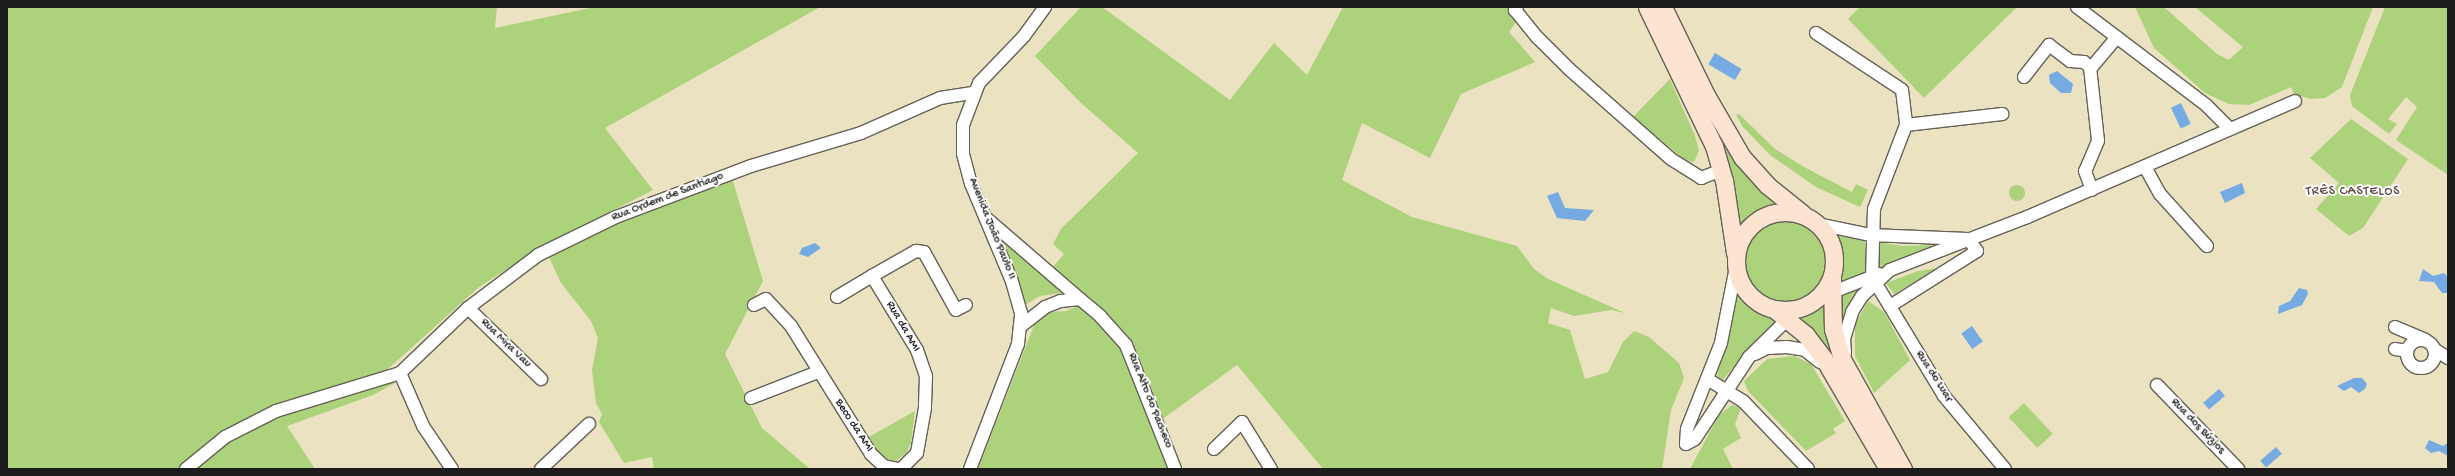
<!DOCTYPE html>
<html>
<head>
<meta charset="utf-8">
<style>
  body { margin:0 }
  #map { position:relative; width:2455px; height:476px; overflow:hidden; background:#ebe2c1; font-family:"Gochi Hand",sans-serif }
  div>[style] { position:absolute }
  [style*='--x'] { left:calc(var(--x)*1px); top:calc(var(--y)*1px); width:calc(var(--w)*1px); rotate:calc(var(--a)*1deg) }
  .green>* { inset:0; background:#acd27b; transform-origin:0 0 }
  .round { border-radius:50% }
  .water>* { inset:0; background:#75aae3; transform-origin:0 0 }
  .roads { filter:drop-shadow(1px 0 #646156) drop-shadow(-1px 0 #646156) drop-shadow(0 1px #646156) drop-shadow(0 -1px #646156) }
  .minor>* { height:12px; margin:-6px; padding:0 6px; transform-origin:6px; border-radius:6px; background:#fff }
  .minor>.ring { margin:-6px; padding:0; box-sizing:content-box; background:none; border:12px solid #fff; border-radius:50% }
  .secondary>* { height:17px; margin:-8.5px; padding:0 8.5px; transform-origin:8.5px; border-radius:8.5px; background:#fde4d1 }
  .secondary>.ring { margin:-8.5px; padding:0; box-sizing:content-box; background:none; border:17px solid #fde4d1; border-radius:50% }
  span { translate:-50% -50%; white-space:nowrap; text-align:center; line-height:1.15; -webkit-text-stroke:4px #fff; paint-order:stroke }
  .street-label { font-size:12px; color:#1c1c1c }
  .neighbourhood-label { font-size:13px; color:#5e4a43; letter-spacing:1px }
  .frame { position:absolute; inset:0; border:8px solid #1c1c1c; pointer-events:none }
</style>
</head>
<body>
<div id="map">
  <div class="green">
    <i style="clip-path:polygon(7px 7px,497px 7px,495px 28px,595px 7px,820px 7px,605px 128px,653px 190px,542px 247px,479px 287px,388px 369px,395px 383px,373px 395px,287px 426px,315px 469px,7px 469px)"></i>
    <i style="clip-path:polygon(1081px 7px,1102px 7px,1230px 100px,1274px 43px,1307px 75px,1343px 7px,1511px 7px,1517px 21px,1509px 32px,1535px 62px,1461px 94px,1430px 158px,1362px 123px,1342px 180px,1412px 217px,1517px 246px,1534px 269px,1548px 279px,1625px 313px,1611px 310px,1574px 316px,1551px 308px,1548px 323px,1570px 330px,1585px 379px,1608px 372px,1623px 342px,1634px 331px,1649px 337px,1679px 363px,1684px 378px,1671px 410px,1662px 469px,1323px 469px,1237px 365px,1153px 426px,1169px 469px,978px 469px,1036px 320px,1047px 312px,1066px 311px,1091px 300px,1053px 267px,1064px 254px,1053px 244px,1061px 229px,1138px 153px,1081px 103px,1035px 56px)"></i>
    <i style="clip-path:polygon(1656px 7px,1715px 125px,1784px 206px,1760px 211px,1737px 231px)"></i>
    <i style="clip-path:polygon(1860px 7px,2017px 7px,1924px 98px,1848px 19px)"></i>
    <i style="clip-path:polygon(2135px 7px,2164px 7px,2217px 54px,2229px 60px,2243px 47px,2195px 7px,2373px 7px,2342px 87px,2325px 98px,2311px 99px,2294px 94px,2291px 87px,2249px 105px,2229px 104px,2205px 93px,2154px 48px)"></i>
    <i style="clip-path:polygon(2385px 7px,2448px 7px,2448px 175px,2396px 140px,2417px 107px,2406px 97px,2388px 119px,2397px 124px,2389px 134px,2352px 106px,2350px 95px)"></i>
    <i style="clip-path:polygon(1670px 79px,1695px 136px,1699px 151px,1694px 162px,1686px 161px,1633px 117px)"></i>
    <i style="clip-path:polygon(1739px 114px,1775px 149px,1804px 167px,1852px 192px,1856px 184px,1868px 190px,1860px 207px,1816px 187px,1770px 155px,1743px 127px,1736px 115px)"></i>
    <i style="clip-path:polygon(2351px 119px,2408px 159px,2363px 228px,2349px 236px,2316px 209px,2339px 183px,2310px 158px)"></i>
    <i style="clip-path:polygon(732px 178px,763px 281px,725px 354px,762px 428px,810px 469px,654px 469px,652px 457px,624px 463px,599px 422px,602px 414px,596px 403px,592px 370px,598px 338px,591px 321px,561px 283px,549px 257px,628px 217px)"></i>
    <i class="round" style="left:2009px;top:185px;width:16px;height:16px"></i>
    <i class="round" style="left:1743px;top:220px;width:82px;height:82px"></i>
    <i style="clip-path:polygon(1834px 234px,1865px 241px,1867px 274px,1840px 284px,1837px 282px,1840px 256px)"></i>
    <i style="clip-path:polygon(999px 237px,1063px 293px,1040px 296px,1025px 305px)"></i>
    <i style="clip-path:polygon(1878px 242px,1902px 246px,1938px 245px,1879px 269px)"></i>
    <i style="clip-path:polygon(1938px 268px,1894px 294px,1886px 283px,1918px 271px)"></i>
    <i style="clip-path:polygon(1861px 288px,1849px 305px,1841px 335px,1836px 298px)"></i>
    <i style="clip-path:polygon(1736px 294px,1751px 308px,1779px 320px,1754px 342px,1723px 380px,1717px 376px)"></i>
    <i style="clip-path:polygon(1868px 301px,1884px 312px,1910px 360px,1874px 393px,1855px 356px,1855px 324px)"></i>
    <i style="clip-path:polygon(1826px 304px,1841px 371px,1796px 319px)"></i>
    <i style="clip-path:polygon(1794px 356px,1811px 364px,1845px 421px,1833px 429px,1836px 433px,1806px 451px,1748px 391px,1744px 381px,1767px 359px)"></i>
    <i style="left:2024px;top:403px;width:42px;height:21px;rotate:47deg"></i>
    <i style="clip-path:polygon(1732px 405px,1741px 408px,1735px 424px,1741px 438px,1723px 449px,1733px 469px,1690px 469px,1719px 415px)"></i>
    <i style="clip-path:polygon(915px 411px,911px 443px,906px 453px,896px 461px,879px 457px,867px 438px)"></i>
  </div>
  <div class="water">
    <i style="left:1715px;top:53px;width:31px;height:13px;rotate:31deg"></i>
    <i style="clip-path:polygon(2057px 71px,2073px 84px,2071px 93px,2061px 93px,2050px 83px,2049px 75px)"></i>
    <i style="left:2181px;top:103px;width:23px;height:11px;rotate:65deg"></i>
    <i style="clip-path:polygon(2242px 183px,2245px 193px,2225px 203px,2220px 192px)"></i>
    <i style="clip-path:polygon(1558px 192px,1565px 208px,1594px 210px,1585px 221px,1557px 218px,1547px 196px)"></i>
    <i style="clip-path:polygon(815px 243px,821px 248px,808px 257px,799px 254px,802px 248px)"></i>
    <i style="clip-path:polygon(2423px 269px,2433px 276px,2444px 273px,2448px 277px,2448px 293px,2442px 293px,2434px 282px,2419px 281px)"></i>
    <i style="clip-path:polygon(2299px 288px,2307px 290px,2308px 294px,2302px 305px,2278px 314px,2279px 306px,2290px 301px)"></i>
    <i style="left:1972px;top:326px;width:19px;height:13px;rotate:55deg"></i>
    <i style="clip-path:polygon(2354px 378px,2362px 378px,2367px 384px,2365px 389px,2359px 393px,2351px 387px,2344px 391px,2337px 386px)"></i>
    <i style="left:2219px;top:389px;width:9px;height:21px;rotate:49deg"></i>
    <i style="clip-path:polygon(2429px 440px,2443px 446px,2448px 443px,2448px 456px,2439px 451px,2431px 453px,2425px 448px)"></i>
    <i style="left:2276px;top:447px;width:9px;height:21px;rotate:49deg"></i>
  </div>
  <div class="roads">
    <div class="minor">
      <i style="--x:1517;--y:7;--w:4;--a:124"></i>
      <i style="--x:1515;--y:10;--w:36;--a:51"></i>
      <i style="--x:1538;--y:38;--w:44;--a:45"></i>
      <i style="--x:1569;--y:69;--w:136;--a:41.4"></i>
      <i style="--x:1671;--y:159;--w:36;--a:32"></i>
      <i style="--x:1701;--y:178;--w:22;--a:-21"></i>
      <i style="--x:2077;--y:7;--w:162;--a:37.2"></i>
      <i style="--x:2206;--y:105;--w:33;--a:45"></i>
      <i style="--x:1816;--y:33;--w:103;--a:33.5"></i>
      <i style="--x:1902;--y:90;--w:35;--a:83"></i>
      <i style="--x:1906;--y:125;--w:97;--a:-6.5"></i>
      <i style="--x:2091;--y:68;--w:40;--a:-50"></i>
      <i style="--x:2024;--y:77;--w:41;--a:-52"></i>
      <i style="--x:2049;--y:45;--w:26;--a:37"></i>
      <i style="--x:2070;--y:61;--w:14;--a:4"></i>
      <i style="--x:2084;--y:62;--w:8;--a:40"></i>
      <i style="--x:2090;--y:67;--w:74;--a:83.8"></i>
      <i style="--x:2098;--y:141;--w:33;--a:113"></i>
      <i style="--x:2085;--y:171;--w:20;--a:70"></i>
      <i style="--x:1906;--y:125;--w:90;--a:110.9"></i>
      <i style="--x:1874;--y:209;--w:68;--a:91.7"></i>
      <i style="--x:1872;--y:277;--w:139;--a:58.8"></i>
      <i style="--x:1944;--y:396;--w:95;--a:50.1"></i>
      <i style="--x:2145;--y:167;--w:31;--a:61"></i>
      <i style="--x:2160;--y:194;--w:70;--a:47.9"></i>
      <i style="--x:985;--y:217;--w:125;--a:40.8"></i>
      <i style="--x:1818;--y:224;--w:53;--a:11.9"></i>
      <i style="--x:1870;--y:235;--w:98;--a:2.3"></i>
      <i style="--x:1968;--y:239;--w:15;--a:53"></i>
      <i style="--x:1977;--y:251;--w:103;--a:147.7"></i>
      <i style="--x:1736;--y:267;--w:77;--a:101.2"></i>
      <i style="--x:1721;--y:343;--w:92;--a:111.6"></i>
      <i style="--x:1687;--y:429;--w:15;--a:94"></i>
      <i style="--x:1686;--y:444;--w:10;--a:-29"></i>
      <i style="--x:1695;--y:439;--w:98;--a:-56.6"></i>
      <i style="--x:1749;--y:357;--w:71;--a:-44.4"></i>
      <i style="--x:872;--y:276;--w:51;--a:-29.6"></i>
      <i style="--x:916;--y:251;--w:8;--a:7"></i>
      <i style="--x:924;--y:252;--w:66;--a:61.1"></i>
      <i style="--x:956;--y:310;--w:11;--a:-27"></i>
      <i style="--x:837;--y:297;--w:41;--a:-31"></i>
      <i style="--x:872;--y:276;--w:87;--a:58.7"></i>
      <i style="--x:917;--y:350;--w:28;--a:71"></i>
      <i style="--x:926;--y:376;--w:32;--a:92"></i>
      <i style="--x:925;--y:408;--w:46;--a:100.1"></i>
      <i style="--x:917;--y:453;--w:23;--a:135"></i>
      <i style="--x:1815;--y:299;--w:69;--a:-21.3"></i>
      <i style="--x:754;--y:305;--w:13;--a:-27"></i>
      <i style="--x:766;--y:299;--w:37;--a:47"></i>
      <i style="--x:791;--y:326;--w:151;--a:58"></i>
      <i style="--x:871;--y:454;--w:18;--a:43"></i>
      <i style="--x:884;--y:466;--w:14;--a:12"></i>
      <i style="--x:468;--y:308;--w:102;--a:44.2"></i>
      <i style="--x:1021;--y:326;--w:31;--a:-38"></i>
      <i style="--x:1045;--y:307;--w:17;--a:-21"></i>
      <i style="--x:1061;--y:301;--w:19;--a:-6"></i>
      <i style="--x:1080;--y:299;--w:26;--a:40"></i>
      <i style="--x:1100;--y:316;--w:39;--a:48"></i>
      <i style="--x:1126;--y:345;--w:133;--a:68.4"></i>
      <i style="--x:2395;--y:327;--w:33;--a:23"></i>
      <i class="ring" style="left:2407px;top:340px;width:16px;height:16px"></i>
      <i style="--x:2395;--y:349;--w:12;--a:9"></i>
      <i style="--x:2434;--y:349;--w:17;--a:33"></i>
      <i style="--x:1845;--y:353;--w:14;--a:-94"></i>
      <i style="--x:1844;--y:339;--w:28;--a:-73"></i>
      <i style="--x:1852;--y:312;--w:19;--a:-58"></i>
      <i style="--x:1862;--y:296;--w:38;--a:-43"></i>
      <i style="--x:1890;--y:270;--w:147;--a:-21.1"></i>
      <i style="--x:2027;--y:217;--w:292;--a:-23.4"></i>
      <i style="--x:1755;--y:354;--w:13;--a:-27"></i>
      <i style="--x:1767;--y:348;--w:20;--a:-3"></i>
      <i style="--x:1787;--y:347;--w:18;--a:9"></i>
      <i style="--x:1805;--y:350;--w:19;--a:39"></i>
      <i style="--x:400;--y:373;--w:58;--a:66.5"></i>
      <i style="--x:423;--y:426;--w:52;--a:56"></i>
      <i style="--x:1709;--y:380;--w:40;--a:32"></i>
      <i style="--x:1743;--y:401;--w:94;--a:46.3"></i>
      <i style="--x:2157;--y:385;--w:117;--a:46"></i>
      <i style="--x:751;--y:398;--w:72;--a:-21.2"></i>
      <i style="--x:1214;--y:449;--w:39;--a:-44"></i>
      <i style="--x:1242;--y:422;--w:55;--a:58.3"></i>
      <i style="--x:186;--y:469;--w:50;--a:-39.4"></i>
      <i style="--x:225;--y:437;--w:57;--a:-27"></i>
      <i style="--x:276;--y:411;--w:130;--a:-17"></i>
      <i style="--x:400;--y:373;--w:94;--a:-43.7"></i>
      <i style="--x:468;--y:308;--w:88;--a:-37.1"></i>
      <i style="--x:538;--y:255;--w:87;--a:-26"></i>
      <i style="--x:616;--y:217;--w:144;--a:-20.7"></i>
      <i style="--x:751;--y:166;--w:115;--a:-16.7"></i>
      <i style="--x:861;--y:133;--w:86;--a:-23.9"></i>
      <i style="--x:940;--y:98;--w:33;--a:-9"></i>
      <i style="--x:541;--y:469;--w:66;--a:-43.2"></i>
      <i style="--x:970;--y:469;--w:134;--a:-69"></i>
      <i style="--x:1018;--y:344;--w:31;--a:-84"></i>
      <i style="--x:1021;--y:313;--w:35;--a:-106"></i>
      <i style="--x:1011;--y:279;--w:103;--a:-112.8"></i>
      <i style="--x:971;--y:184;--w:31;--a:-105"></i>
      <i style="--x:963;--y:154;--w:29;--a:-90"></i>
      <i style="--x:963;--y:125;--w:45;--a:-69.1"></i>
      <i style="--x:979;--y:83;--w:65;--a:-46.2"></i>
      <i style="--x:1024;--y:36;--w:36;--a:-54"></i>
    </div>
    <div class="secondary">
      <i style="--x:1647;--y:7;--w:154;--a:64.3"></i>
      <i style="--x:1714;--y:146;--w:35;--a:74"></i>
      <i style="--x:1724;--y:180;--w:74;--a:81.4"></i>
      <i style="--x:1663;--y:7;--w:98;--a:64"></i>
      <i style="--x:1706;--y:95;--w:72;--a:59.9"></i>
      <i style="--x:1742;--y:157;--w:38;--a:48"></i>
      <i style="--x:1767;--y:185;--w:46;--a:38.9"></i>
      <i class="ring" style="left:1736px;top:212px;width:81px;height:81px"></i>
      <i style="--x:1832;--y:279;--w:50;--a:88.9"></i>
      <i style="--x:1833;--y:329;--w:31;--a:73"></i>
      <i style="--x:1842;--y:359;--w:126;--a:61"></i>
      <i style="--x:1774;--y:309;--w:41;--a:39.1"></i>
      <i style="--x:1806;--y:335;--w:30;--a:53"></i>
      <i style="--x:1824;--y:359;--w:127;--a:59.8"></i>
    </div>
  </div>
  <div class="street-label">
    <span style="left:668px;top:198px;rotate:-21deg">Rua Ordem de Santiago</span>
    <span style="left:991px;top:229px;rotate:68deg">Avenida João Paulo II</span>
    <span style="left:902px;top:327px;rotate:60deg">Rua da AMI</span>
    <span style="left:505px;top:344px;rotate:44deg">Rua Mira Vau</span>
    <span style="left:1933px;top:377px;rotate:57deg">Rua do Luar</span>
    <span style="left:1149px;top:401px;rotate:68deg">Rua Alto do Pacheco</span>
    <span style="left:853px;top:426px;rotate:57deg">Beco da AMI</span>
    <span style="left:2197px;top:427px;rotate:46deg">Rua dos Búzios</span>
  </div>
  <div class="neighbourhood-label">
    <span style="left:2353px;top:192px">TRÊS CASTELOS</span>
  </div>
  <div class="frame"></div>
</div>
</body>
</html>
